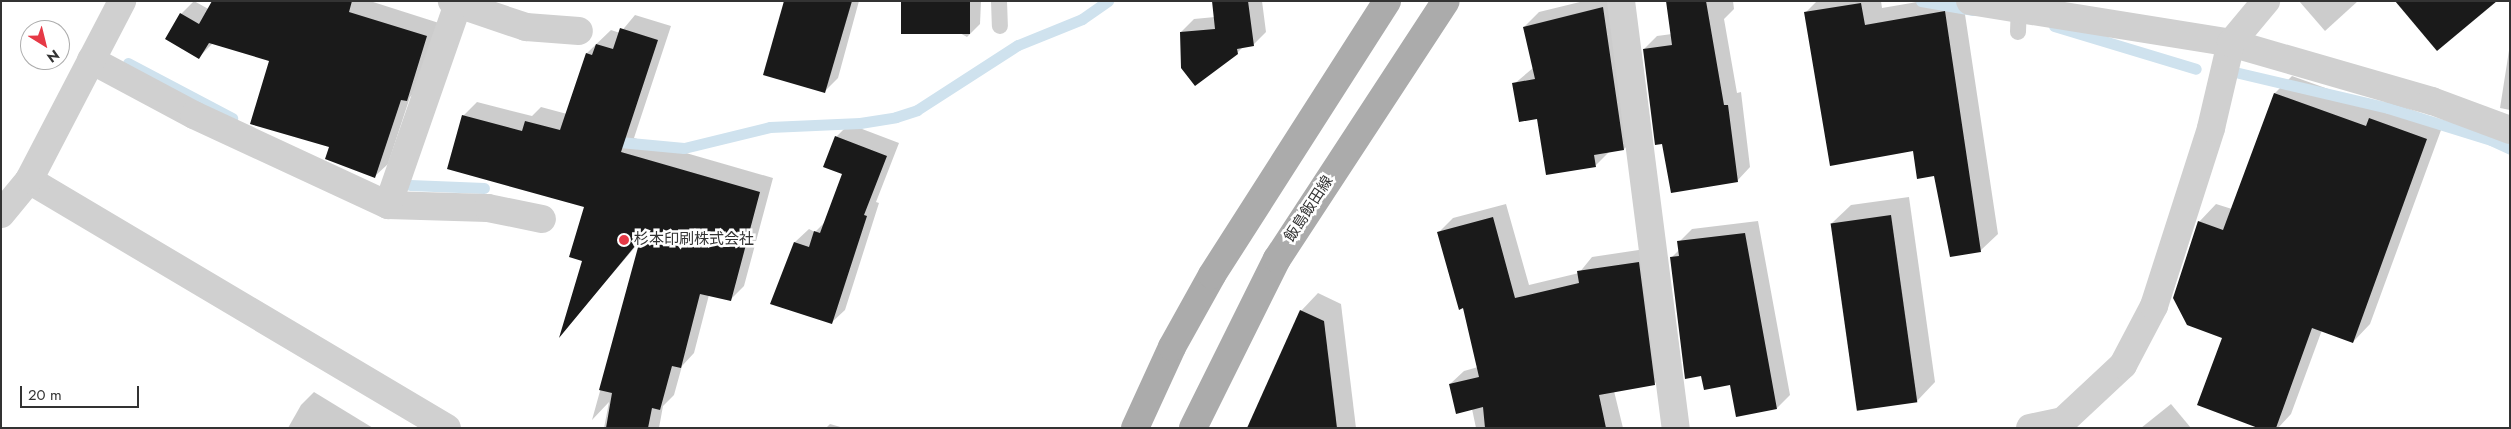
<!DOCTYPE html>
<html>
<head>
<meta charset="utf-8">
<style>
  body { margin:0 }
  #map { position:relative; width:2511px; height:429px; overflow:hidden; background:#fff; font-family:Jost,"Noto Sans JP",sans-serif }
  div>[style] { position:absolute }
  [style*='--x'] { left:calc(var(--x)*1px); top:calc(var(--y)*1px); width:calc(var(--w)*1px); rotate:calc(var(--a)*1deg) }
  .shadow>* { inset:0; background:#0003 }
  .stream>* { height:11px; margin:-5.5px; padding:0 5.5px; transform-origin:5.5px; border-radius:5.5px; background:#cfe2ee }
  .building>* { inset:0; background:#1a1a1a; transform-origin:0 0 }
  .lane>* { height:16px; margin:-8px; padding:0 8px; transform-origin:8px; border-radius:8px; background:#d0d0d0 }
  .street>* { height:28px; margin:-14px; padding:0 14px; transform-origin:14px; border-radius:14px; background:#d0d0d0 }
  .primary>* { height:28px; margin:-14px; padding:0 14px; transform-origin:14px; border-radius:14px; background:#ababab }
  .dots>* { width:14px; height:14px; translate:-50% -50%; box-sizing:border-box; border:2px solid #fff; border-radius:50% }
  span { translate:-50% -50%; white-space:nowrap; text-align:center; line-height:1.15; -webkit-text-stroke:5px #fff; paint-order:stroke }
  .street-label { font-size:15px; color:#333 }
  .poi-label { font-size:15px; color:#333 }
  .left { translate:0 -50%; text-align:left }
  .frame { position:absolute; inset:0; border:2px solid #333; pointer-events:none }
  .north { position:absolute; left:20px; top:20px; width:50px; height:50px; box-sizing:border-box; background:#fff; border:1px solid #adadad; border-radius:50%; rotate:144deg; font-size:14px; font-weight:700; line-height:20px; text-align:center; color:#333 }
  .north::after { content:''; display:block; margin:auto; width:18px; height:22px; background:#e63946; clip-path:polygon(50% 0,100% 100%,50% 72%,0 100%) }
  .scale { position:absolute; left:20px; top:386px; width:119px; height:22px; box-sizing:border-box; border:2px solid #333; border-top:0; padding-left:6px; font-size:15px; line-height:18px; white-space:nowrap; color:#333; -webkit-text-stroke:4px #fff; paint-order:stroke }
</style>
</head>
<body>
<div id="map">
  <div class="shadow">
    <i style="clip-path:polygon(194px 1px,212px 11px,215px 1px,370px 1px,439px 23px,420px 87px,410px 97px,388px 164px,374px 177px,331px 146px,270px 60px,213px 43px,199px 57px,181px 14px)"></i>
    <i style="clip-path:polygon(859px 1px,838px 78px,825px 91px,785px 3px,781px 1px)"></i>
    <i style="clip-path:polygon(902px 1px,981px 1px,980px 24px,967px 37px)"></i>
    <i style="clip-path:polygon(1215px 1px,1262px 1px,1266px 32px,1253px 45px,1244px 46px,1237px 53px,1181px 32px,1194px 19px,1215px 17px)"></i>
    <i style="clip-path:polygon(1584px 1px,1619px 1px,1639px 134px,1624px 149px,1610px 151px,1596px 165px,1538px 117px,1514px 84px,1533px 68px,1524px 27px,1539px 12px)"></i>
    <i style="clip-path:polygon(1667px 1px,1733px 1px,1734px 9px,1724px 19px,1737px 93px,1741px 92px,1750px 167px,1737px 181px,1644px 49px,1657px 36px,1672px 34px)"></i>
    <i style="clip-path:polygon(1817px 1px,1881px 1px,1882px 8px,1923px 1px,1963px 1px,1998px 234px,1980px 251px,1935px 175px,1805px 13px)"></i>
    <i style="clip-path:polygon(2299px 1px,2358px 1px,2325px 31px)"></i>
    <i style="clip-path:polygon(635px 15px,671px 26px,634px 138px,773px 178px,744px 286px,730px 300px,709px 295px,694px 353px,682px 366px,674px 395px,663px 406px,659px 428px,604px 428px,609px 402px,592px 420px,642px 239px,561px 334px,584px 260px,586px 206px,463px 116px,477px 102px,532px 116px,541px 107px,567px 114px,587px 53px,611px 30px,620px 33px)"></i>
    <i style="clip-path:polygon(2510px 44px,2510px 110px,2500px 108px)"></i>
    <i style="clip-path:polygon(2292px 76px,2381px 108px,2388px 101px,2444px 122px,2370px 324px,2353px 342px,2322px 330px,2291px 414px,2278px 428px,2262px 428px,2223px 337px,2199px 222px,2216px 204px,2232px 209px,2275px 93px)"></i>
    <i style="clip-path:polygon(849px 124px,899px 143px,876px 202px,879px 203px,845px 310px,831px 323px,772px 304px,795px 242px,809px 229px,815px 232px,826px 221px,844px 173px,836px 137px)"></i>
    <i style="clip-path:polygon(1909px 197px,1935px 382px,1917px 401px,1832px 223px,1851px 205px)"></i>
    <i style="clip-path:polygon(1506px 204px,1529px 285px,1579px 273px,1592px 257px,1652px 248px,1668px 370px,1654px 384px,1614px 391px,1623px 428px,1476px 428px,1472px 409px,1450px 384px,1464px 371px,1478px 367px,1464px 307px,1439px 232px,1453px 218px)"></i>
    <i style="clip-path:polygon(1758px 221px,1790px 395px,1777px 408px,1731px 383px,1671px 258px,1680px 249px,1679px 242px,1692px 229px)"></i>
    <i style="clip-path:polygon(1318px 293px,1341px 304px,1356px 428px,1248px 428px,1301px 311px)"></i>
    <i style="clip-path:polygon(314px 392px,373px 428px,288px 428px,301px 405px)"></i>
    <i style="clip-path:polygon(2171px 404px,2191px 428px,2141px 428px)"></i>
    <i style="clip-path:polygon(830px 424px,844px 428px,826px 428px)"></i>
  </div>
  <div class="stream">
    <i style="--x:1921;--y:1;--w:53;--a:9.8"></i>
    <i style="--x:2054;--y:26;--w:148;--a:16.8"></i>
    <i style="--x:128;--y:63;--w:118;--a:27.9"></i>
    <i style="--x:2239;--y:73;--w:153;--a:13.2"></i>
    <i style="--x:2388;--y:108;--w:108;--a:17.3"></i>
    <i style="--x:2491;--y:140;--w:21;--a:25"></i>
    <i style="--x:609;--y:141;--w:75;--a:5.3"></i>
    <i style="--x:684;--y:148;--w:89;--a:-13.7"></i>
    <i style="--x:770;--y:127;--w:90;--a:-2.5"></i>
    <i style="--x:860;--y:123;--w:36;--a:-9"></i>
    <i style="--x:896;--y:117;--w:22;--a:-18"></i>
    <i style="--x:917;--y:110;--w:120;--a:-32.8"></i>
    <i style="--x:1018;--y:45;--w:69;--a:-22.1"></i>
    <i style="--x:1082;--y:19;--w:32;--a:-35"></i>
    <i style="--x:410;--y:185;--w:74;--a:2.3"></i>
  </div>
  <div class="building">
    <i style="clip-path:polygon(212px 1px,352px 1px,349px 12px,427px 36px,407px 101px,401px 100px,375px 178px,325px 159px,329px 147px,250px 124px,269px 61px,209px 43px,199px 59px,165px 39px,180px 13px,199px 24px)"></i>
    <i style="clip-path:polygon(784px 1px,852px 1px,825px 93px,763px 75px)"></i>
    <i style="left:901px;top:1px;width:69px;height:33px"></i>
    <i style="clip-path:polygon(1212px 1px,1248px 1px,1254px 46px,1237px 49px,1238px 54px,1195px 86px,1181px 68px,1180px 32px,1215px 29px)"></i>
    <i style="clip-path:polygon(1666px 1px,1706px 1px,1724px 105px,1728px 105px,1738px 182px,1671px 193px,1662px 144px,1655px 145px,1643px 49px,1672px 45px)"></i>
    <i style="clip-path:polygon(2395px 1px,2497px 1px,2437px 51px)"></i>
    <i style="clip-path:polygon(1861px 3px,1865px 25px,1945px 11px,1981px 252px,1950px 257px,1934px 176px,1917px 179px,1913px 151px,1830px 166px,1804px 12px)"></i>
    <i style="clip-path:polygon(1603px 7px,1624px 150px,1594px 155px,1596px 167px,1546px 175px,1537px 119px,1519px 122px,1512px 83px,1535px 79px,1523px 27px)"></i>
    <i style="clip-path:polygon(620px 28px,658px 40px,621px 152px,760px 192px,731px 301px,700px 294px,681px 368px,672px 366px,660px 410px,652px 408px,648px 428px,606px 428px,612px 393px,599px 390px,640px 240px,559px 338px,582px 261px,569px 257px,584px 207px,447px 169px,462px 115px,522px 131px,525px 121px,560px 130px,586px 53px,592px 55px,596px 44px,613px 49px)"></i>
    <i style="clip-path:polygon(2274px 93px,2366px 126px,2369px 118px,2427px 139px,2353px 343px,2312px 328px,2276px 428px,2258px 428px,2197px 405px,2222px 338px,2187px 325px,2173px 298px,2198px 221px,2223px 230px)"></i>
    <i style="clip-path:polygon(835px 136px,887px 156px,864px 215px,867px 216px,832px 324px,770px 304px,794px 242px,809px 247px,814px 231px,820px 233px,842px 174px,823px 167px)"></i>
    <i style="left:1891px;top:215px;width:189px;height:61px;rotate:82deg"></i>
    <i style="clip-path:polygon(1493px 217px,1515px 298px,1579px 283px,1577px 271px,1639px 262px,1655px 385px,1599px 395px,1606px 428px,1485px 428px,1483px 407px,1456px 414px,1449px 384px,1479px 377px,1463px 308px,1459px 310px,1437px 232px)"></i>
    <i style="clip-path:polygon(1745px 233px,1777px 409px,1736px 417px,1730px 385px,1704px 390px,1701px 376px,1685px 379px,1670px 257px,1679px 256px,1677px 241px)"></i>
    <i style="clip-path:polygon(1300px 310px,1324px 321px,1337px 428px,1247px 428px)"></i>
  </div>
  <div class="lane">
    <i style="--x:999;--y:1;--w:25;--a:88"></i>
    <i style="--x:2018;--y:32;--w:23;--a:-88"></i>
  </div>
  <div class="street">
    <i style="--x:1621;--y:1;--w:431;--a:82.7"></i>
    <i style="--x:1970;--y:1;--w:264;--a:9.1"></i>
    <i style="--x:2231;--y:43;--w:209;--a:16.1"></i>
    <i style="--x:2432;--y:101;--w:83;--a:20.4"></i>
    <i style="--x:458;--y:4;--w:72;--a:18.7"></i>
    <i style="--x:526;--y:27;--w:53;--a:4.3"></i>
    <i style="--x:91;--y:60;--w:117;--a:28.1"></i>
    <i style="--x:194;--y:115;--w:214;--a:24.9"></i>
    <i style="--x:388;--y:205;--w:100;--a:1.7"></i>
    <i style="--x:488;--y:208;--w:55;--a:11.5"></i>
    <i style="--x:29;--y:180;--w:486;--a:30.7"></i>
    <i style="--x:388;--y:205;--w:213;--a:-70.8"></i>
    <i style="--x:458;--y:4;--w:7;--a:-153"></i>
    <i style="--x:1;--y:214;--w:44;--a:-50.5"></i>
    <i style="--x:29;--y:180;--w:202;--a:-62.5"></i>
    <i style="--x:2030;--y:428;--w:34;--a:-12"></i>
    <i style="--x:2063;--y:421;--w:82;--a:-43"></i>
    <i style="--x:2123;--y:365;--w:67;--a:-62.3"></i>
    <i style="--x:2154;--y:306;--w:187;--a:-72.2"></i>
    <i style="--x:2211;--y:128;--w:87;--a:-76.8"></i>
    <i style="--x:2231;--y:43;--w:55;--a:-50.2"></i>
  </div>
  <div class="primary">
    <i style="--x:1135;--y:428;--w:89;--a:-65.4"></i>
    <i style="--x:1172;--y:347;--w:82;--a:-60.9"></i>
    <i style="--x:1212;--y:275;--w:325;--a:-57.4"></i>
    <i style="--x:1193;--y:428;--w:189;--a:-63.6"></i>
    <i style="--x:1277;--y:259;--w:308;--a:-56.8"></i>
  </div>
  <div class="dots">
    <i style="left:624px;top:240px;background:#e63946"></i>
  </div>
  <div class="street-label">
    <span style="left:1309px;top:209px;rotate:-57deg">飯島飯田線</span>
  </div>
  <div class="poi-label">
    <span class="left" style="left:634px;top:240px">杉本印刷株式会社</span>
  </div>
  <div class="frame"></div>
  <div class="north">N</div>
  <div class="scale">20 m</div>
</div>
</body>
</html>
